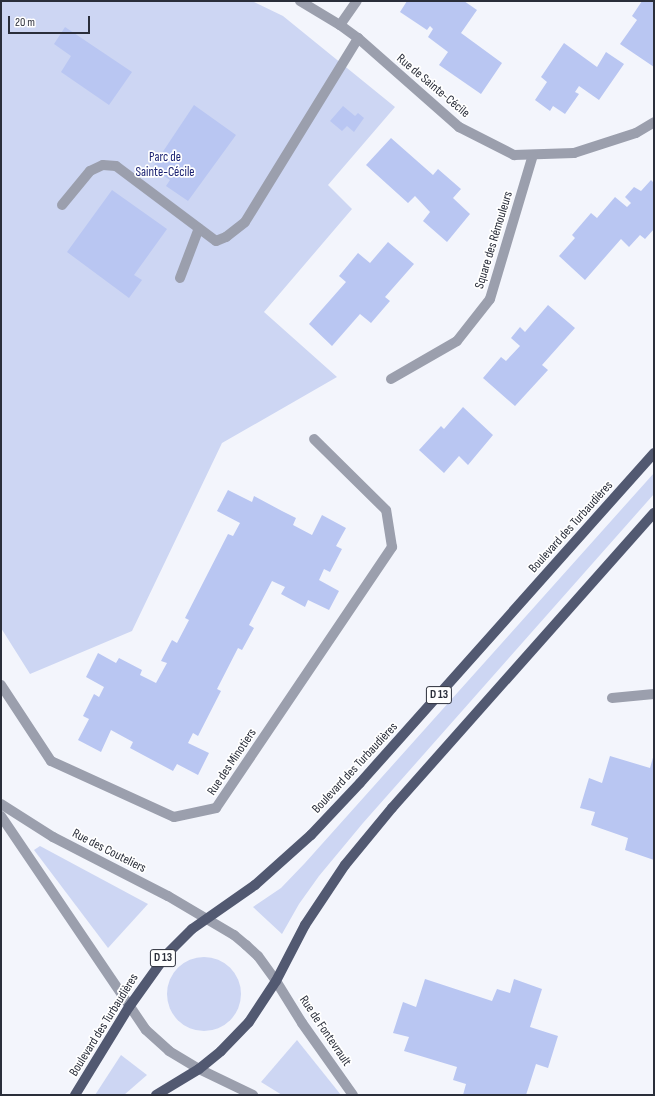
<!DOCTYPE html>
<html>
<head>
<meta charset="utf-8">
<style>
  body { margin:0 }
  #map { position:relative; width:655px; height:1096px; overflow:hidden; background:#f3f5fc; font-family:"Sofia Sans Condensed",sans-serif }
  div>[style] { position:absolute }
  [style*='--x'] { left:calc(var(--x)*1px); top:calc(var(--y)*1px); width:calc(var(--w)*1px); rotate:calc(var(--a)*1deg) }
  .green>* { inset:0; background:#cdd6f3 }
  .round { border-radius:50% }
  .building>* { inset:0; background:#b9c6f2 }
  .lane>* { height:10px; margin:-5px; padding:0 5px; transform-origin:5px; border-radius:5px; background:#9b9fad }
  .street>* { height:10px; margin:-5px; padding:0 5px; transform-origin:5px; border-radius:5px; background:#9b9fad }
  .primary>* { height:10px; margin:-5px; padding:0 5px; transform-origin:5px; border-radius:5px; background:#525971 }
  span { translate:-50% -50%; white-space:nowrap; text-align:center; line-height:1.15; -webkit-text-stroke:3.5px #fff; paint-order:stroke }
  .shield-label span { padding:1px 3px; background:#fff; border:1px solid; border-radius:3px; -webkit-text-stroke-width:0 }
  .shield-label { font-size:12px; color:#2a2e3a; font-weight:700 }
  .street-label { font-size:13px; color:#2a2e3a }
  .park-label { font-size:13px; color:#1b2272 }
  .frame { position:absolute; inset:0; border:2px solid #2a2e3a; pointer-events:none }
  .scale { position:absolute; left:8px; top:16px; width:82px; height:18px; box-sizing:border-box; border:2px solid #2a2e3a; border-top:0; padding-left:5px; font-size:12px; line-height:14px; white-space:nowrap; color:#2a2e3a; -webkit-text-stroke:3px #fff; paint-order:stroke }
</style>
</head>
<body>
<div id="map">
  <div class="green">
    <i style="clip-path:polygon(1px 1px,252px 1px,283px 16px,395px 107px,328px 185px,352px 209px,264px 312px,337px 377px,222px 443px,132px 631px,30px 674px,1px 628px)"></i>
    <i style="clip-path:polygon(654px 473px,654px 494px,363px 823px,319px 876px,299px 904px,282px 934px,253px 907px,281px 888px,305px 863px)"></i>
    <i style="clip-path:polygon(40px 846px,148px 904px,108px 948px,34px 850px)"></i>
    <i class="round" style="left:167px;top:957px;width:74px;height:74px"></i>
    <i style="clip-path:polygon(297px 1040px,341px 1095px,282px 1095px,261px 1082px)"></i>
    <i style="clip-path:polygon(121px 1055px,147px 1075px,124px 1095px,95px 1095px)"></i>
  </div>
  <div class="building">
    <i style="clip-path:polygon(407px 1px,464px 1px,477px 10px,461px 33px,502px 63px,481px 94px,439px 65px,448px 52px,428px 37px,433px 29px,430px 26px,427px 30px,400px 12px)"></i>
    <i style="clip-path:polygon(642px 1px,654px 1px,654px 67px,620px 44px,637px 20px,632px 16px)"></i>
    <i style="clip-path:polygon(65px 27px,132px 72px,109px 105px,61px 72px,71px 56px,54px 44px)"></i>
    <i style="clip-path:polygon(564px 43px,597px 67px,606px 52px,624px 64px,599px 100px,579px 86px,575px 92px,579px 94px,565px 114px,553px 106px,550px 111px,535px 100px,547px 82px,541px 77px)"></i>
    <i style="clip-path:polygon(194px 105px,236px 135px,188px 201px,166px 186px,170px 180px,152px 168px)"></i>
    <i style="clip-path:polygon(343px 106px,355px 116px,358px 113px,364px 118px,354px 132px,347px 126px,342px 131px,330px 121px)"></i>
    <i style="clip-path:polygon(391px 138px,433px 175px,438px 169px,461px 189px,453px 198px,470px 214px,447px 242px,423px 221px,430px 212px,415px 196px,408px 203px,366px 165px)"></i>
    <i style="clip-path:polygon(651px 180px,654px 183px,654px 229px,645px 239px,640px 235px,629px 247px,621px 239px,585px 280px,559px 256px,575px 238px,572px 235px,591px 213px,597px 218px,615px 197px,627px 207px,631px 203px,625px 197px,634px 187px,641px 191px)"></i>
    <i style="clip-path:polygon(112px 190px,167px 229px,134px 275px,142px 280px,129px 298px,67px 252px)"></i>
    <i style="clip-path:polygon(388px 242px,414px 264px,385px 297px,390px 301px,371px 323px,360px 314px,332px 346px,309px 324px,346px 282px,339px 276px,358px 253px,370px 263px)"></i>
    <i style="clip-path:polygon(548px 305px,575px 328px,542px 365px,548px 370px,515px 406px,483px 378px,501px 357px,506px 361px,520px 346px,511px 338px,520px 327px,525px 332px)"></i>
    <i style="clip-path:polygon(463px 407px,493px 435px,468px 465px,459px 456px,444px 473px,419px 450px,441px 426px,444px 429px)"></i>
    <i style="clip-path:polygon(228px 490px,252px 502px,254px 496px,282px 511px,296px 518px,293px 525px,312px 535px,322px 515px,346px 528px,336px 546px,342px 549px,330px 572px,324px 569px,319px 580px,339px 591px,329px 610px,308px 600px,305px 607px,281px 594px,285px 587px,272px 581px,249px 625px,254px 628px,242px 650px,238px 648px,217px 689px,221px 691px,198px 736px,193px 733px,188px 743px,209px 753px,198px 775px,177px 764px,173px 771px,130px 748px,133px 742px,111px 730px,101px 752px,78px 740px,89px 719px,83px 716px,94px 694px,99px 697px,104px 687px,86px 677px,98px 653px,116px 663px,119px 658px,142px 670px,140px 675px,156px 683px,167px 663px,161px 661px,172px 640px,177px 643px,189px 620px,185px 618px,228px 534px,233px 536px,240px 523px,217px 511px)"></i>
    <i style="clip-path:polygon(654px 754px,654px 860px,625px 850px,628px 838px,591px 825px,595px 812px,580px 808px,589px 778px,602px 783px,610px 756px,650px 768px)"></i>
    <i style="clip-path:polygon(425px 979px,492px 1001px,497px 989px,510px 993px,514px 979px,542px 989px,530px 1027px,558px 1036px,548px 1068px,536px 1064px,526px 1095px,463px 1095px,466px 1084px,453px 1080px,457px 1067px,404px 1051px,409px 1037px,393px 1033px,403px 1002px,416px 1007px)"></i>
  </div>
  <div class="lane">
    <i style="--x:62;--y:205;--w:44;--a:-50.5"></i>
    <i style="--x:90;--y:171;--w:14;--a:-25"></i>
    <i style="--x:103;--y:165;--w:13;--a:4"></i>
    <i style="--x:116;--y:166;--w:125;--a:36.9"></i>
    <i style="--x:216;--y:241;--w:11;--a:-22"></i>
    <i style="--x:226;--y:237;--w:24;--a:-38"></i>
    <i style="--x:245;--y:222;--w:216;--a:-58.4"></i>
    <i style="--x:180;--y:278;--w:53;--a:-69.2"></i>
  </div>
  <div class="street">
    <i style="--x:300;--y:1;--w:47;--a:31"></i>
    <i style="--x:340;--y:25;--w:22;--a:36"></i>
    <i style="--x:358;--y:38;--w:135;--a:41.4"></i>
    <i style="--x:459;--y:127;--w:62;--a:27"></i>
    <i style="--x:514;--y:155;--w:60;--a:-1.9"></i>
    <i style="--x:574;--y:153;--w:65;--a:-17.9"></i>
    <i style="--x:636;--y:133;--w:21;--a:-31"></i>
    <i style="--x:340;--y:25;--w:29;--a:-55"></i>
    <i style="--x:391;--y:379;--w:76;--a:-29.9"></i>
    <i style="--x:457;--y:341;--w:53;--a:-51.8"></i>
    <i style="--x:490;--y:299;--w:150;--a:-73.4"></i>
    <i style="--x:1;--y:685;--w:91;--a:56.7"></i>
    <i style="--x:51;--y:761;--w:135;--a:24.5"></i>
    <i style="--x:174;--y:817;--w:43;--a:-12.1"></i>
    <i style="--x:216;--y:808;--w:315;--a:-56"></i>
    <i style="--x:392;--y:547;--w:37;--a:-99"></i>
    <i style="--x:386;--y:510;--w:101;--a:-135.4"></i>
    <i style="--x:612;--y:698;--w:42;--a:-5.4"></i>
    <i style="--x:1;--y:804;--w:62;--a:32.4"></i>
    <i style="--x:53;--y:837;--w:129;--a:27.2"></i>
    <i style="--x:168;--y:896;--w:77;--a:30.6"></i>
    <i style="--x:234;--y:935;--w:16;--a:40"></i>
    <i style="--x:246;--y:945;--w:16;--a:43"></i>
    <i style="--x:258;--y:956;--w:31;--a:54"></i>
    <i style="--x:276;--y:981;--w:49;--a:58.2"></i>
    <i style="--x:302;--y:1023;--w:88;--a:54.7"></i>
    <i style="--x:1;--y:816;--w:258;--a:55.9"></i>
    <i style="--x:146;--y:1030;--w:31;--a:42"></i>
    <i style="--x:169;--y:1051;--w:35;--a:31"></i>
    <i style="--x:199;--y:1069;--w:60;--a:25.7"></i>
  </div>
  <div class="primary">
    <i style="--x:75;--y:1095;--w:103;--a:-58.5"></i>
    <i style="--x:129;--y:1007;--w:65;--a:-54.4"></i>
    <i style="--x:167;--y:954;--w:35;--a:-45"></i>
    <i style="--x:192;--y:929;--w:77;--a:-34.9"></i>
    <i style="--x:255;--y:885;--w:75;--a:-41.8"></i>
    <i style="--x:311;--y:835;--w:71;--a:-46.7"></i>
    <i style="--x:360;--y:783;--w:442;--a:-48.3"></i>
    <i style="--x:156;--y:1095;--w:50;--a:-31.2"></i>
    <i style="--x:199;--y:1069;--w:28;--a:-39"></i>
    <i style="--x:221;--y:1051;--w:40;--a:-46"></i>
    <i style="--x:249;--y:1022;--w:49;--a:-56.6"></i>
    <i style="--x:276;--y:981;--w:63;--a:-62.6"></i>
    <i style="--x:305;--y:925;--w:72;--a:-56.3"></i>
    <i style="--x:345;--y:865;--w:74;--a:-50.5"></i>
    <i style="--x:392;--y:808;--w:395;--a:-48.4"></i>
  </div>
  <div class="shield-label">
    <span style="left:439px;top:695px">D 13</span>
    <span style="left:163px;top:958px">D 13</span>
  </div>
  <div class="street-label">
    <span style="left:433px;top:86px;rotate:40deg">Rue de Sainte-Cécile</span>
    <span style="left:494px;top:240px;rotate:-73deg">Square des Rémouleurs</span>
    <span style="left:571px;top:527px;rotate:-48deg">Boulevard des Turbaudières</span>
    <span style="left:232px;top:762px;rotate:-56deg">Rue des Minotiers</span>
    <span style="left:355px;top:768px;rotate:-47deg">Boulevard des Turbaudières</span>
    <span style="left:109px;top:851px;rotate:27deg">Rue des Couteliers</span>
    <span style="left:104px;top:1025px;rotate:-58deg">Boulevard des Turbaudières</span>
    <span style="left:325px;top:1031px;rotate:56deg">Rue de Fontevrault</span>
  </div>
  <div class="park-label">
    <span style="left:165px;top:165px">Parc de<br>Sainte-Cécile</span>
  </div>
  <div class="frame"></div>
  <div class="scale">20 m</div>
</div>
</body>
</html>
